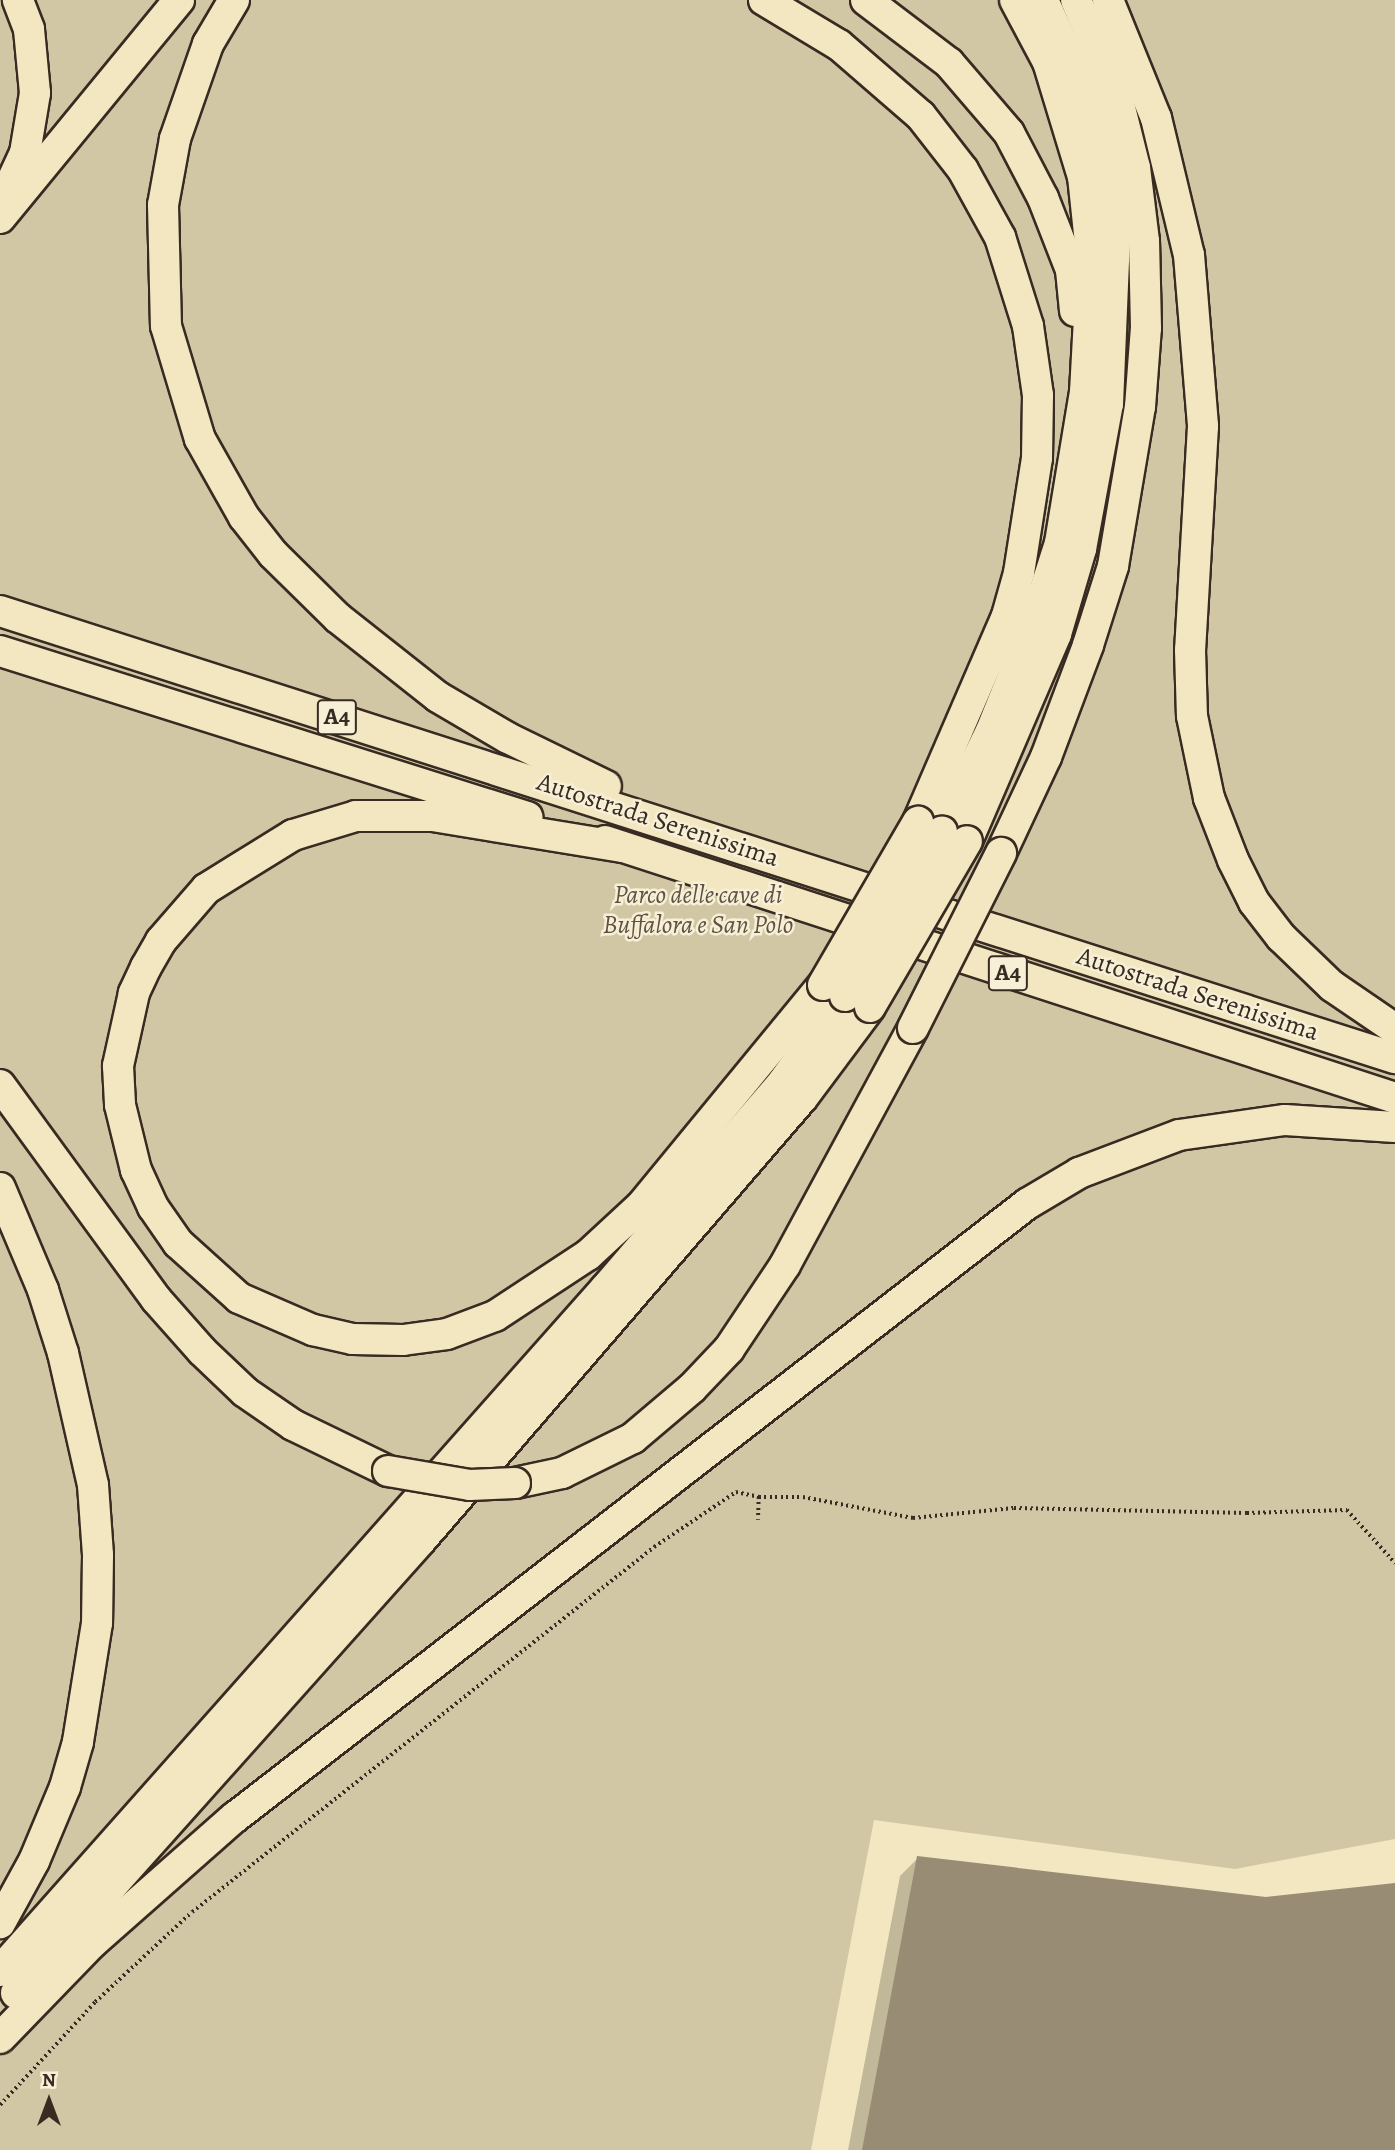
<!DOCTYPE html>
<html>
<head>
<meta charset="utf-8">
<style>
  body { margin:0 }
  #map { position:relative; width:1395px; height:2150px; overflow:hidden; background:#f2e7c0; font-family:Alegreya,serif }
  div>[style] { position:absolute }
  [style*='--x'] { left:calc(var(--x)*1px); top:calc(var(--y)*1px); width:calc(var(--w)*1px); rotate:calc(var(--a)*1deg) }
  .green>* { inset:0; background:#d2c7a5 }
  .shadow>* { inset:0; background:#0003 }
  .building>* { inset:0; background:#988d74 }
  .path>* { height:3.5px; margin-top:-1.75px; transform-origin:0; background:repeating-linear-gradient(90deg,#372b22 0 2px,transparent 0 5.5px) }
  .roads { filter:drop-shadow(2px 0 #372b22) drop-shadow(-2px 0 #372b22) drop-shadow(0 2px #372b22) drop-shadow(0 -2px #372b22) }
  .highway>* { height:30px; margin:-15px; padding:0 15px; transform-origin:15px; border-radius:15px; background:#f2e7c0 }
  .bridges { filter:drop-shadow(2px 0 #372b22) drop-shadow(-2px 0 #372b22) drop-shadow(0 2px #372b22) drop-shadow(0 -2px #372b22) }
  .highway-bridge>* { height:30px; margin:-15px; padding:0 15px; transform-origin:15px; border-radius:15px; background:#f2e7c0 }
  span { translate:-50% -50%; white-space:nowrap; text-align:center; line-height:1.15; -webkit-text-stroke:5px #f7efd6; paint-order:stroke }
  .shield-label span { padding:2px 5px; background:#f7efd6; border:2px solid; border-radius:5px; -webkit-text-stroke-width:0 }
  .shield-label { font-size:24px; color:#372b22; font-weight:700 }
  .street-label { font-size:26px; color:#372b22 }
  .park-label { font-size:26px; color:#5e5243; font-style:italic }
  .north { position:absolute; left:14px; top:2066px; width:70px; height:70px; -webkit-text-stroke:5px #f7efd6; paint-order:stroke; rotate:0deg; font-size:19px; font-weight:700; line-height:28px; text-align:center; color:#372b22 }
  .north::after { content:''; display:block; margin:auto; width:24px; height:32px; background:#372b22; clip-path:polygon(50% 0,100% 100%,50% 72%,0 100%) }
</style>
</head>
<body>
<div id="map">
  <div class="green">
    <i style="clip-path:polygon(0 0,1395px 0,1395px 1839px,1235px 1869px,874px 1820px,811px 2150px,0 2150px)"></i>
  </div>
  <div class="shadow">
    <i style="clip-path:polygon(918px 1858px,1266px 1899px,1395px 1885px,1395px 2150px,848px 2150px,900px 1876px)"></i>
  </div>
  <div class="building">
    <i style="clip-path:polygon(917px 1856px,1266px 1897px,1395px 1883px,1395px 2150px,862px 2150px)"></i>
  </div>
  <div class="path">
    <i style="--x:759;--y:1497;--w:44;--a:0"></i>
    <i style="--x:803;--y:1497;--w:112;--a:10.8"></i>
    <i style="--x:913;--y:1518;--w:101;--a:-5.7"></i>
    <i style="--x:1014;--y:1508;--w:233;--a:1.2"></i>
    <i style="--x:1247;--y:1513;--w:100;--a:-1.7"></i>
    <i style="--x:1347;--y:1510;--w:72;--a:47.8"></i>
    <i style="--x:0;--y:2105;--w:140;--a:-47.3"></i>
    <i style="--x:95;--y:2002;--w:132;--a:-42.9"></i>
    <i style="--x:192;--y:1912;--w:589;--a:-38.31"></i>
    <i style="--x:654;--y:1547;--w:99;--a:-33.9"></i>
    <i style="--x:736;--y:1492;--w:24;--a:12"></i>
    <i style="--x:759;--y:1497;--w:23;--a:92"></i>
  </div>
  <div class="roads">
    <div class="highway">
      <i style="--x:234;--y:0;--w:51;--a:120.6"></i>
      <i style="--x:208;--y:44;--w:101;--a:109.2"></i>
      <i style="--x:175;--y:139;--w:67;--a:100.3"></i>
      <i style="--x:163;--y:205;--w:121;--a:88.6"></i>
      <i style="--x:166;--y:326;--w:118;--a:73.3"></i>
      <i style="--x:200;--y:439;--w:90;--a:60.6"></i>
      <i style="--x:244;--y:517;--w:47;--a:51.9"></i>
      <i style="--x:273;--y:554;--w:91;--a:44.6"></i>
      <i style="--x:338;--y:618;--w:127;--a:38.3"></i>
      <i style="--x:438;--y:697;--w:81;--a:30.4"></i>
      <i style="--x:508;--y:738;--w:109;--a:26.1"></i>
      <i style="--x:764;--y:0;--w:87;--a:31"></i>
      <i style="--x:839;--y:45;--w:108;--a:40.9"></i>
      <i style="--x:921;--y:116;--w:68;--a:52.1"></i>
      <i style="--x:963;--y:170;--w:77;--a:61.1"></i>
      <i style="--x:1000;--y:237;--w:93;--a:72.5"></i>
      <i style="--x:1028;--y:326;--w:70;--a:81.8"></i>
      <i style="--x:1038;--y:395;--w:63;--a:90.9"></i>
      <i style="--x:1037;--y:458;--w:116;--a:98.9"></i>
      <i style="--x:1019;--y:573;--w:45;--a:105.6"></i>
      <i style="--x:1007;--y:616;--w:224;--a:113.4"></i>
      <i style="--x:866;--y:0;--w:104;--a:37.2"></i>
      <i style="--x:949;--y:63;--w:92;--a:49.4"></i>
      <i style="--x:1009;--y:133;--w:73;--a:62.4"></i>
      <i style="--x:1043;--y:198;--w:77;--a:68.7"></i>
      <i style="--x:1071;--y:270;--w:41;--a:84.4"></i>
      <i style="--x:1108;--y:0;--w:127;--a:67.9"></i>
      <i style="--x:1156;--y:118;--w:141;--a:76.5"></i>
      <i style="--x:1189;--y:255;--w:172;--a:85.3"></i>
      <i style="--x:1203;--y:426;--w:224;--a:93.3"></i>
      <i style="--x:1190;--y:650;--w:66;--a:88.3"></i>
      <i style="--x:1192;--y:716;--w:84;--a:78.3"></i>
      <i style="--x:1209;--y:798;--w:66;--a:68.8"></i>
      <i style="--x:1233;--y:860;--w:47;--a:63.4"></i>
      <i style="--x:1254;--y:902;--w:44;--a:52.4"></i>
      <i style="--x:1281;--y:937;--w:71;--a:43.9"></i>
      <i style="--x:1332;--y:986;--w:76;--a:34.3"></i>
      <i style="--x:4;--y:198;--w:50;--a:-65"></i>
      <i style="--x:25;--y:153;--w:61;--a:-80.5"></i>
      <i style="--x:35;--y:93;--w:64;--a:-95.4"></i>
      <i style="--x:29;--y:29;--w:31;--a:-111"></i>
      <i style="--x:0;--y:218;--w:282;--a:-50.6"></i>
      <i style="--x:0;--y:611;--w:1465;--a:17.77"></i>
      <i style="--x:0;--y:651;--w:553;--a:17.48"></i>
      <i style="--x:942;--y:831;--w:111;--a:-63.9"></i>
      <i style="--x:991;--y:731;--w:112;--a:-68"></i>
      <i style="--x:1033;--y:627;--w:88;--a:-72.2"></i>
      <i style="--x:1060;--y:543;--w:153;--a:-80.6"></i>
      <i style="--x:1085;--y:392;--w:130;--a:-86.9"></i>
      <i style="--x:1092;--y:262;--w:85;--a:-96"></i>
      <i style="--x:1083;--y:177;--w:120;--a:-106.9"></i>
      <i style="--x:1048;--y:62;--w:70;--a:-118"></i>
      <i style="--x:605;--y:841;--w:831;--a:18.02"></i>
      <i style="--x:967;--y:841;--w:225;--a:-66.7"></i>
      <i style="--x:1056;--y:634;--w:89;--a:-73.6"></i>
      <i style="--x:1081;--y:549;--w:147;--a:-79.5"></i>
      <i style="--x:1108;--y:404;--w:164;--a:-87.6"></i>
      <i style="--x:1115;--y:240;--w:66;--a:-96.9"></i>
      <i style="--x:1107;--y:174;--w:68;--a:-102.8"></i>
      <i style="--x:1092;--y:108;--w:119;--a:-114.4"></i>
      <i style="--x:622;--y:847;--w:192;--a:-170.7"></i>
      <i style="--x:433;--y:816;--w:77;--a:180"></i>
      <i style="--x:356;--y:816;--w:66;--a:163.2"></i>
      <i style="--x:293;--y:835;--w:102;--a:148.2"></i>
      <i style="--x:206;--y:889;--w:69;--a:130.9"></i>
      <i style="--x:161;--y:941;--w:30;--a:120"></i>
      <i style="--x:146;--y:967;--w:29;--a:115"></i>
      <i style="--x:134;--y:993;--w:75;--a:102.4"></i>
      <i style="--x:118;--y:1066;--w:39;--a:87"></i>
      <i style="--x:120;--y:1105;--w:67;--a:76.2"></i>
      <i style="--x:136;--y:1170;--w:41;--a:65.3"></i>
      <i style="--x:153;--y:1207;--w:44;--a:55.2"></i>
      <i style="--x:178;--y:1243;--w:82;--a:42"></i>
      <i style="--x:239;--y:1298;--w:81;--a:23.4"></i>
      <i style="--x:313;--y:1330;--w:41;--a:12.7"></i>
      <i style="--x:353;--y:1339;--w:50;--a:1.1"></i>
      <i style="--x:403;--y:1340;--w:44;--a:-7.8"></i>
      <i style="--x:447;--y:1334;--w:51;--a:-20.6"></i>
      <i style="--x:495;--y:1316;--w:111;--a:-33.3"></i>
      <i style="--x:588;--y:1255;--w:74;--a:-42.8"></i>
      <i style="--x:642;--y:1205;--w:285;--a:-50.6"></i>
      <i style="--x:1001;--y:853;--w:106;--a:-64.9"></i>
      <i style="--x:1046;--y:757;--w:120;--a:-69.4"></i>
      <i style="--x:1088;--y:645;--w:83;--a:-72.4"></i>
      <i style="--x:1113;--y:566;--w:161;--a:-80.4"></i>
      <i style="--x:1140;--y:407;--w:79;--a:-85.7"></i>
      <i style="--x:1146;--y:328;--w:87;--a:-91.3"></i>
      <i style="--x:1144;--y:241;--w:74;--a:-97"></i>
      <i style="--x:1135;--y:168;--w:74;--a:-104"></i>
      <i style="--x:1117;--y:96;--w:104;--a:-113.1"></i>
      <i style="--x:0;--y:1085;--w:265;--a:53.9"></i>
      <i style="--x:156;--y:1299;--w:69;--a:48.5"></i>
      <i style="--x:202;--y:1351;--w:59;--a:43.6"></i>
      <i style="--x:245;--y:1392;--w:58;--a:34.5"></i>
      <i style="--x:293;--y:1425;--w:106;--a:25.8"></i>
      <i style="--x:0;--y:1188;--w:111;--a:67.1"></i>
      <i style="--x:43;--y:1290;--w:66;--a:72.4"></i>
      <i style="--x:63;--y:1353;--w:135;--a:77.2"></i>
      <i style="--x:93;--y:1485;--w:70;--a:85.9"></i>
      <i style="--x:98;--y:1555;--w:68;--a:90.8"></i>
      <i style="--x:97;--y:1623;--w:121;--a:99.1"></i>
      <i style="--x:78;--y:1742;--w:47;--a:106.1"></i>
      <i style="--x:65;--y:1787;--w:80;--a:112.7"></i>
      <i style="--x:34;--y:1861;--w:71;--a:118.7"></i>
      <i style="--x:515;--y:1483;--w:48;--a:-12"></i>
      <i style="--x:562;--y:1473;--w:79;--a:-26.2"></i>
      <i style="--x:633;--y:1438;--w:77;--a:-40.3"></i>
      <i style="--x:692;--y:1388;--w:54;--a:-46.5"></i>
      <i style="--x:729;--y:1349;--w:101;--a:-56.3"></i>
      <i style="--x:785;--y:1265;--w:269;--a:-61.6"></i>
      <i style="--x:0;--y:1971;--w:913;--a:-48.42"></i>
      <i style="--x:606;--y:1288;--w:272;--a:-49.3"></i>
      <i style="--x:783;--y:1082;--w:106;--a:-54.2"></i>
      <i style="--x:16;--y:1993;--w:608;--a:-48.2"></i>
      <i style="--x:421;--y:1540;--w:585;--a:-49.23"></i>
      <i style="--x:803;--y:1097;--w:112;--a:-53.3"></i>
      <i style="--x:0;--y:2038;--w:132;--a:-45.9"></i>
      <i style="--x:92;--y:1943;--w:189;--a:-41.4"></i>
      <i style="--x:234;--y:1818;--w:1003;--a:-37.75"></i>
      <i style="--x:1027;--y:1204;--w:61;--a:-30.8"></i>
      <i style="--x:1079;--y:1173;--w:107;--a:-20.8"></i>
      <i style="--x:1179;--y:1135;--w:107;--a:-8.1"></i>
      <i style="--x:1285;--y:1120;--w:110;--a:3.6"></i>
    </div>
  </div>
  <div class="bridges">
    <div class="highway-bridge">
      <i style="--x:823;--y:985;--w:189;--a:-59.8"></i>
      <i style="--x:845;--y:996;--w:191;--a:-59.5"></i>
      <i style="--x:870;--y:1007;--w:192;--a:-59.7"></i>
      <i style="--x:913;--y:1028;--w:196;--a:-63.3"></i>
      <i style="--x:388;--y:1471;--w:83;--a:9.7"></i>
      <i style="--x:470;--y:1485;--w:45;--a:-2.5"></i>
    </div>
  </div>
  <div class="shield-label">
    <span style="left:337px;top:717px">A4</span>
    <span style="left:1008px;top:973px">A4</span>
  </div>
  <div class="street-label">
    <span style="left:658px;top:820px;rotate:18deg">Autostrada Serenissima</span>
    <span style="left:1198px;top:994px;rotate:18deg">Autostrada Serenissima</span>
  </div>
  <div class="park-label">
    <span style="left:698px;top:910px">Parco delle cave di<br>Buffalora e San Polo</span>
  </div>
  <div class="north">N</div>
</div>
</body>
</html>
